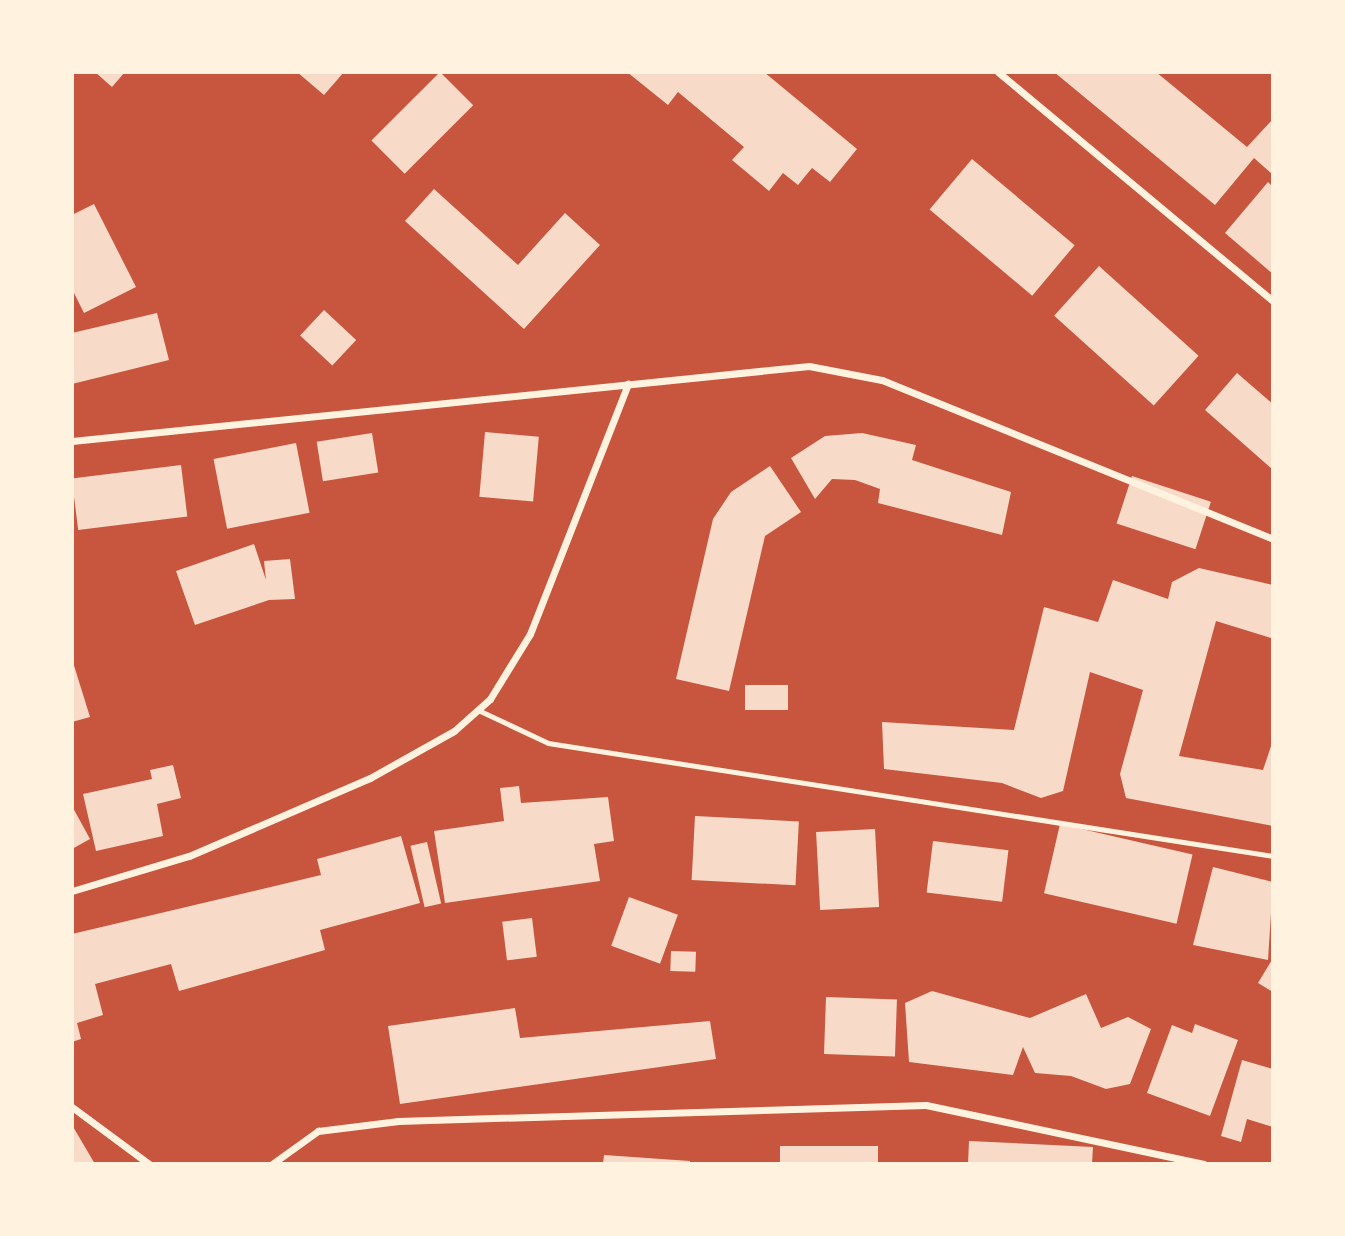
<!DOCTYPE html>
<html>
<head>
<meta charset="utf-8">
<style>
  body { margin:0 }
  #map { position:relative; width:1345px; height:1236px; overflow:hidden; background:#c8553d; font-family:Montserrat,sans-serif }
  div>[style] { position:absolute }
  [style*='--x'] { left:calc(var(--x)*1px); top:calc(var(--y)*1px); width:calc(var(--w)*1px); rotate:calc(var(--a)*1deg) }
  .building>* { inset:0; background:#f7dbc8; transform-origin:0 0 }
  .service>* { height:5px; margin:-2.5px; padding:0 2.5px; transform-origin:2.5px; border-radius:2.5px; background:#fff3e0 }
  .minor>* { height:7px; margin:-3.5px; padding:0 3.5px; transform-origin:3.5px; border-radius:3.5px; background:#fff3e0 }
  span { translate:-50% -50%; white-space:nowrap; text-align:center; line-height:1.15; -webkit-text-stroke:5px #fff3e0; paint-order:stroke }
  .frame { position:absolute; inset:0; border:74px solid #fff3e0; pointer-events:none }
</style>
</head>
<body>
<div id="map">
  <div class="building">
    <i style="clip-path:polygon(95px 72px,125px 72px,112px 87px)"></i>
    <i style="clip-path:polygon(297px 72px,344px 72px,324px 95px)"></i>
    <i style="left:440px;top:72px;width:47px;height:97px;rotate:45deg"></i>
    <i style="clip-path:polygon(627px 72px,764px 72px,857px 149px,830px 182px,812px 168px,798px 185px,783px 173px,769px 191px,732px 160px,744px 147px,678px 92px,668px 105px)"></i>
    <i style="clip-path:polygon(1054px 72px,1156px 72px,1247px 147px,1273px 119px,1273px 175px,1254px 158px,1215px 205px)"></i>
    <i style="left:972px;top:159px;width:134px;height:66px;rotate:40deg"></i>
    <i style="clip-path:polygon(1268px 182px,1273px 187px,1273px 274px,1225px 233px)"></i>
    <i style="clip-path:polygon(434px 189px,518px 265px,565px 213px,600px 245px,524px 329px,405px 221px)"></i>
    <i style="clip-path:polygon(94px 204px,136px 287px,84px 313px,72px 289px,72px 215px)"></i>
    <i style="left:1099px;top:266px;width:134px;height:67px;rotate:42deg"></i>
    <i style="left:324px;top:310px;width:44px;height:35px;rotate:43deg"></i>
    <i style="clip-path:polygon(157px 313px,169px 360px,72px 384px,72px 333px)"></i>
    <i style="clip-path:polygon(1237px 373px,1273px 404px,1273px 470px,1205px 410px)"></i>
    <i style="left:485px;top:432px;width:54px;height:65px;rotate:5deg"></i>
    <i style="left:372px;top:433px;width:40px;height:56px;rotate:81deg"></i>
    <i style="clip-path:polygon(862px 433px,916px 445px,912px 460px,1011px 492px,1002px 535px,878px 503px,880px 489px,855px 480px,832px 479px,815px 499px,791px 458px,825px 436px)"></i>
    <i style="left:296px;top:443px;width:71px;height:84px;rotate:79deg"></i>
    <i style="left:181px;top:465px;width:52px;height:110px;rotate:83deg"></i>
    <i style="clip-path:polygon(770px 466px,801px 512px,765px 536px,729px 691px,676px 679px,713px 519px,731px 492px)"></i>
    <i style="left:1132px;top:476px;width:83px;height:50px;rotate:18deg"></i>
    <i style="clip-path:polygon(254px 544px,266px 580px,264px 561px,290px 559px,295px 599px,269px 600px,195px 625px,176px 571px)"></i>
    <i style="clip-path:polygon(1199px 568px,1273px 585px,1273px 629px,1271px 638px,1216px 621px,1179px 756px,1263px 770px,1273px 740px,1273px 826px,1126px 798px,1120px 774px,1143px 690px,1090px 672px,1063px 791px,1041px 798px,1002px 783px,884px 769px,882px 722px,1014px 730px,1044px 607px,1098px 622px,1113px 580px,1168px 599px,1172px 582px)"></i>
    <i style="clip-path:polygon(72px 659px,90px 717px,72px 722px)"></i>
    <i style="left:745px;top:685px;width:43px;height:25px"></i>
    <i style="clip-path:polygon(173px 765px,181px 798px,157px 804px,163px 836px,96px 851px,83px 794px,152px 779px,150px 770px)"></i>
    <i style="clip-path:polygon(519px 786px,521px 803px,608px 797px,614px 841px,594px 844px,600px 881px,445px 903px,434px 831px,504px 821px,500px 788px)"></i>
    <i style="clip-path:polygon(72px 806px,90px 839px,72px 849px)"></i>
    <i style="left:695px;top:816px;width:104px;height:64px;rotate:3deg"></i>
    <i style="left:1060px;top:824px;width:136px;height:71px;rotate:13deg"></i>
    <i style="left:875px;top:829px;width:78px;height:59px;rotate:87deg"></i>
    <i style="clip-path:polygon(401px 836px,420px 903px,320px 930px,325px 950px,179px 991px,171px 964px,95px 984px,103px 1015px,77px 1023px,81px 1039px,72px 1042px,72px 934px,321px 875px,317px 859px)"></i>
    <i style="left:933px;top:841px;width:76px;height:52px;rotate:7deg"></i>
    <i style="left:427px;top:842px;width:63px;height:17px;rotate:77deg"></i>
    <i style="clip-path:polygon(1213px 867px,1273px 882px,1268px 960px,1193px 945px)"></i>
    <i style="left:629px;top:897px;width:52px;height:52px;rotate:20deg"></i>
    <i style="left:532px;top:918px;width:39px;height:30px;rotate:83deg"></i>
    <i style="left:671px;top:951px;width:25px;height:20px;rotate:2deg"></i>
    <i style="clip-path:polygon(1273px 958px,1273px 992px,1258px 983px)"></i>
    <i style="clip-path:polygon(932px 991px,1030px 1018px,1086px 994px,1101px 1028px,1128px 1017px,1151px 1029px,1130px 1084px,1106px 1089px,1071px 1076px,1035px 1073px,1023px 1047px,1013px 1075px,909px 1062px,905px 1003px)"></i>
    <i style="left:826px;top:997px;width:71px;height:57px;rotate:2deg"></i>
    <i style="clip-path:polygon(515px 1008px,520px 1038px,710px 1021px,716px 1059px,400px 1104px,388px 1026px)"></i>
    <i style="clip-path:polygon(1195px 1024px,1238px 1040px,1210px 1116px,1147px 1093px,1172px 1025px,1192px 1033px)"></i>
    <i style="clip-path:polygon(1242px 1060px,1273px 1069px,1273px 1127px,1247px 1119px,1241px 1142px,1221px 1136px)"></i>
    <i style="clip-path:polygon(72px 1125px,95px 1164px,72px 1164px)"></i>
    <i style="clip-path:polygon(969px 1141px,1093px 1147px,1092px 1164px,968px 1164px)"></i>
    <i style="left:780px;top:1146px;width:98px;height:18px"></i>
    <i style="clip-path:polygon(604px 1155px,690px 1161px,690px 1164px,603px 1164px)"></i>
  </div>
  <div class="service">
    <i style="--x:478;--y:710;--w:77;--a:25.2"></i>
    <i style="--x:548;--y:743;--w:734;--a:8.86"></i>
  </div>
  <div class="minor">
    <i style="--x:998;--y:72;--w:358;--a:39.8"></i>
    <i style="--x:72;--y:441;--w:741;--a:-5.81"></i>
    <i style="--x:809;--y:366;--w:74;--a:10.9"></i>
    <i style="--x:882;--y:380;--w:422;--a:22.1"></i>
    <i style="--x:72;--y:891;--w:122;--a:-16.7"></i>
    <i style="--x:189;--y:856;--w:197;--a:-23.3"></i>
    <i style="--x:370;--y:778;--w:96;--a:-29.2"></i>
    <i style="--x:454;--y:731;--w:48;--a:-41.6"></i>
    <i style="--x:490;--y:699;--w:76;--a:-58.4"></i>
    <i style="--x:530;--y:634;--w:269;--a:-68.6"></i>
    <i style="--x:72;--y:1107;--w:96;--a:36.5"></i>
    <i style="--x:272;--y:1164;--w:57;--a:-35.7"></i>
    <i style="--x:318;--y:1131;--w:81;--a:-7.1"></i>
    <i style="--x:398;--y:1121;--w:528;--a:-1.74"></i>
    <i style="--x:926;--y:1105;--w:284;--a:12"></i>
  </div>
  <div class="frame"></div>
</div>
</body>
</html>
